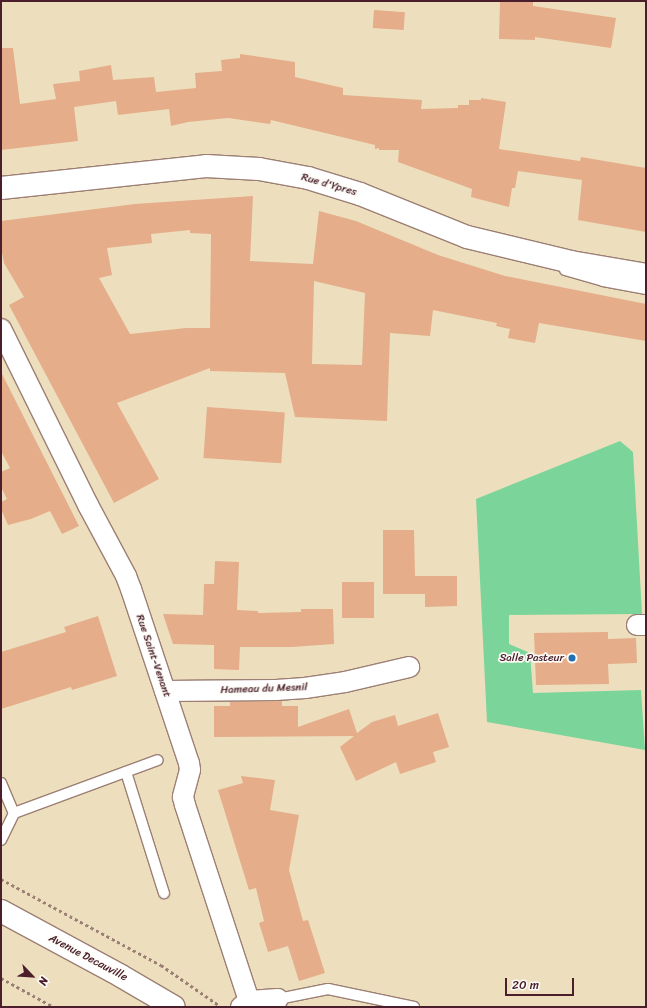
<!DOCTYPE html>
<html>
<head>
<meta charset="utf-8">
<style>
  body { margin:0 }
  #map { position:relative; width:647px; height:1008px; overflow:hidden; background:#eddfbd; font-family:Sriracha,sans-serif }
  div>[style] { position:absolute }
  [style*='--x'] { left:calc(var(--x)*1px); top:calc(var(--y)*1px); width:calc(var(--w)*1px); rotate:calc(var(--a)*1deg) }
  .green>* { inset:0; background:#7bd59b }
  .building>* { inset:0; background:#e5ad89; transform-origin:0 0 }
  .path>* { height:2.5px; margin-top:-1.25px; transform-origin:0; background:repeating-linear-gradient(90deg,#9c7f74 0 3px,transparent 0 6px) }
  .roads { filter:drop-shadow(1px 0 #9c7f74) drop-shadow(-1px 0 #9c7f74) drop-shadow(0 1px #9c7f74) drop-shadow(0 -1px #9c7f74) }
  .lane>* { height:10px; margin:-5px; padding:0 5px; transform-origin:5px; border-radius:5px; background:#fff }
  .street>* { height:20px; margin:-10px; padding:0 10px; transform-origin:10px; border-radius:10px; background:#fff }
  .secondary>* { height:22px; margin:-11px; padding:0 11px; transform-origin:11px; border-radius:11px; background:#fff }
  .primary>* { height:22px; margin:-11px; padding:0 11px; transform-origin:11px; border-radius:11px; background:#fff }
  .dots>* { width:11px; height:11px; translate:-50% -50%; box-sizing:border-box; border:2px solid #fdfcf7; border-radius:50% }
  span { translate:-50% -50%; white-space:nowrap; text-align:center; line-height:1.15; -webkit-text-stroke:3.5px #fdfcf7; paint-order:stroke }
  .street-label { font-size:11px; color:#4a1f2b }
  .poi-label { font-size:11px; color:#4a1f2b }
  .right { translate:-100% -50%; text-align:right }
  .frame { position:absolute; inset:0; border:2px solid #4a1f2b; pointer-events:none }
  .north { position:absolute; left:12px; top:956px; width:40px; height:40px; -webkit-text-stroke:3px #fdfcf7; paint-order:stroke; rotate:115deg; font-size:11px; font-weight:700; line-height:16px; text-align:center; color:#4a1f2b }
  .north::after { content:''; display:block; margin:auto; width:14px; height:18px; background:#4a1f2b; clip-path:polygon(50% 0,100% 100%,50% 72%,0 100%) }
  .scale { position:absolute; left:505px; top:978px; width:69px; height:18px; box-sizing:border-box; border:2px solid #4a1f2b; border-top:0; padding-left:5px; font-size:12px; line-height:14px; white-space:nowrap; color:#4a1f2b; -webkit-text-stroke:3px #fdfcf7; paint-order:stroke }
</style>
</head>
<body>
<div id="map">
  <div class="green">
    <i style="clip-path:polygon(620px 441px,633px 452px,642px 614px,509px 615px,509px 644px,530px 653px,533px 693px,641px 690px,645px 750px,487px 722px,476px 499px)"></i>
  </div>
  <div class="building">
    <i style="clip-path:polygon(500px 1px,533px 1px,533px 6px,616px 18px,611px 48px,535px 37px,535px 40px,499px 39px)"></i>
    <i style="left:374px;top:10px;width:31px;height:18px;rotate:4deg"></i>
    <i style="clip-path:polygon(1px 48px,13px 48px,20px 104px,56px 99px,53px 84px,80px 81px,79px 71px,111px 65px,113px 80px,154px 77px,156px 92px,196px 88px,195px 73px,222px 71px,221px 60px,240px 58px,240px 54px,295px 62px,295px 77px,343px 88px,343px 95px,422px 100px,421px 109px,458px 108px,458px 105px,469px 105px,469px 100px,481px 100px,481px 98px,506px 102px,499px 149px,580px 161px,581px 157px,646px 168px,646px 232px,578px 220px,582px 180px,518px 171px,515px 188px,512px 188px,509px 207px,471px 197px,472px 189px,398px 162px,399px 150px,379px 150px,379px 148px,375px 149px,375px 145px,271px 120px,270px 124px,228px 118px,188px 122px,171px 126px,169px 109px,118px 115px,116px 101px,74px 107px,78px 141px,1px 150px)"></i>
    <i style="clip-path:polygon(evenodd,253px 196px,250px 261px,313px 264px,319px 211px,356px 221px,438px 255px,505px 276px,646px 304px,646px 341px,539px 323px,535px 343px,508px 338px,510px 329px,496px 326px,497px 323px,433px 310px,430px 336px,390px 333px,387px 421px,295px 417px,285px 373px,210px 371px,210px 368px,117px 403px,159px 479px,114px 503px,9px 305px,24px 297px,4px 263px,1px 247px,1px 221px,135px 204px,253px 196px,190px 230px,190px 233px,211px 234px,210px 328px,186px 328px,130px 334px,99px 278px,112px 275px,107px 248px,152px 243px,151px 234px,190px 230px,253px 196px,314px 281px,365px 293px,362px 365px,312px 364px,314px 281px)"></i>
    <i style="clip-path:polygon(1px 372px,79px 526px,62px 534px,50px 511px,31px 519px,8px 525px,1px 509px,1px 502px,7px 499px,1px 487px,1px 472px,10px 468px,1px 451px)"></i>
    <i style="left:207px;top:407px;width:78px;height:51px;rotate:4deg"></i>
    <i style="clip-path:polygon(383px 530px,414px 530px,415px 576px,457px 576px,457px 606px,425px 607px,425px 594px,383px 594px)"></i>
    <i style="clip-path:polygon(215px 561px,239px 562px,237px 610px,258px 611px,258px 613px,301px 612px,301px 609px,333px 609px,334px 644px,292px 647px,240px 647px,239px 670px,214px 669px,214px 645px,173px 644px,163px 614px,203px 615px,204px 584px,214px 584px)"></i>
    <i style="left:342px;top:582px;width:32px;height:36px"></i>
    <i style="clip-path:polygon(98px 616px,117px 676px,72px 690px,71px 687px,1px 709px,1px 652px,66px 632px,64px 627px)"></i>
    <i style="clip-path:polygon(608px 632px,608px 639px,636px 638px,637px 663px,608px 664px,609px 684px,536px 685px,534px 633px)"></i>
    <i style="clip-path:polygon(282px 701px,282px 706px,298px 706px,298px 727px,349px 709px,357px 733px,372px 722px,395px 715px,398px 726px,438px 713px,449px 747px,433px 752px,436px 762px,400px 774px,396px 762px,356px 781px,340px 747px,354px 736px,214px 737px,214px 706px,230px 706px,230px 702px)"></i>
    <i style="clip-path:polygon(241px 776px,275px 780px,270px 810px,299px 815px,289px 870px,303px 921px,308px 920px,325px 973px,299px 981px,288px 946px,268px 952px,259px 923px,264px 921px,256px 888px,249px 890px,218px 790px,243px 783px)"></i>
  </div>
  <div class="path">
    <i style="--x:1;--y:879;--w:182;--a:28.3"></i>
    <i style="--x:161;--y:965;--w:72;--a:34.8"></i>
    <i style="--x:1;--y:978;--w:60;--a:28.7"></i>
  </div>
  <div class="roads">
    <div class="lane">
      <i style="--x:565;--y:270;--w:40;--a:16"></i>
      <i style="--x:603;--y:281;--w:44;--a:10.5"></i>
      <i style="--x:126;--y:772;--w:127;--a:72.6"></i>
      <i style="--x:1;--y:783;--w:33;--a:67"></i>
      <i style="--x:14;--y:813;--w:153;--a:-20.2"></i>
      <i style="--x:1;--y:840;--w:30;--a:-64"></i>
      <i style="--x:278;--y:999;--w:51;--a:-11.3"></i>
      <i style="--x:328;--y:989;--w:88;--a:11.8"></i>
    </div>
    <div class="street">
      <i style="--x:1;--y:329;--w:196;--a:63.7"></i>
      <i style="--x:88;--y:505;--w:81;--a:61.8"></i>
      <i style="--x:126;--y:576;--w:14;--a:69"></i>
      <i style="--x:131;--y:589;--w:183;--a:71.6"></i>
      <i style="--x:189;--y:763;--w:7;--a:82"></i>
      <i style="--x:190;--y:770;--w:28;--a:105"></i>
      <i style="--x:183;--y:797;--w:8;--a:76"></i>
      <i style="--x:185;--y:805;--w:206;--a:71.9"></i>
      <i style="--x:249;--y:1001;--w:10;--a:143"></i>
      <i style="--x:637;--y:625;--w:9;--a:0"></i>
      <i style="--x:165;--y:691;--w:111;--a:-0.5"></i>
      <i style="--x:276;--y:690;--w:29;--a:-4"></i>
      <i style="--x:305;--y:688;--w:40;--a:-8.5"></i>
      <i style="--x:345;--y:682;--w:66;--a:-13.2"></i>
      <i style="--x:249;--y:1001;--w:29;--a:-4"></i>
    </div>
    <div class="secondary">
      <i style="--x:1;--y:911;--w:136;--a:28.4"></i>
      <i style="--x:121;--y:976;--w:61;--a:30.3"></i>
    </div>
    <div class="primary">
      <i style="--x:1;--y:188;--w:206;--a:-6.1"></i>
      <i style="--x:206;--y:166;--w:53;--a:3.2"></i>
      <i style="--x:259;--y:169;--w:50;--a:10.4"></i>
      <i style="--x:308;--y:178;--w:54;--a:17.1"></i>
      <i style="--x:360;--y:194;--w:115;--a:21.9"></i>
      <i style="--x:467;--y:237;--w:107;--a:13.5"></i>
      <i style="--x:571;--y:262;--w:76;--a:9.8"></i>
    </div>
  </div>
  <div class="dots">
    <i style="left:572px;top:658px;background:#1f6fb2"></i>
  </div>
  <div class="street-label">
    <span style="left:329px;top:185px;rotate:16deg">Rue d'Ypres</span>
    <span style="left:153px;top:656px;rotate:71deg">Rue Saint-Venant</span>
    <span style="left:264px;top:689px;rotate:-2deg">Hameau du Mesnil</span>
    <span style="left:88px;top:958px;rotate:28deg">Avenue Decauville</span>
  </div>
  <div class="poi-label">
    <span class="right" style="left:564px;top:658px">Salle Pasteur</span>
  </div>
  <div class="frame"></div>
  <div class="north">N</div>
  <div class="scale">20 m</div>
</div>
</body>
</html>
